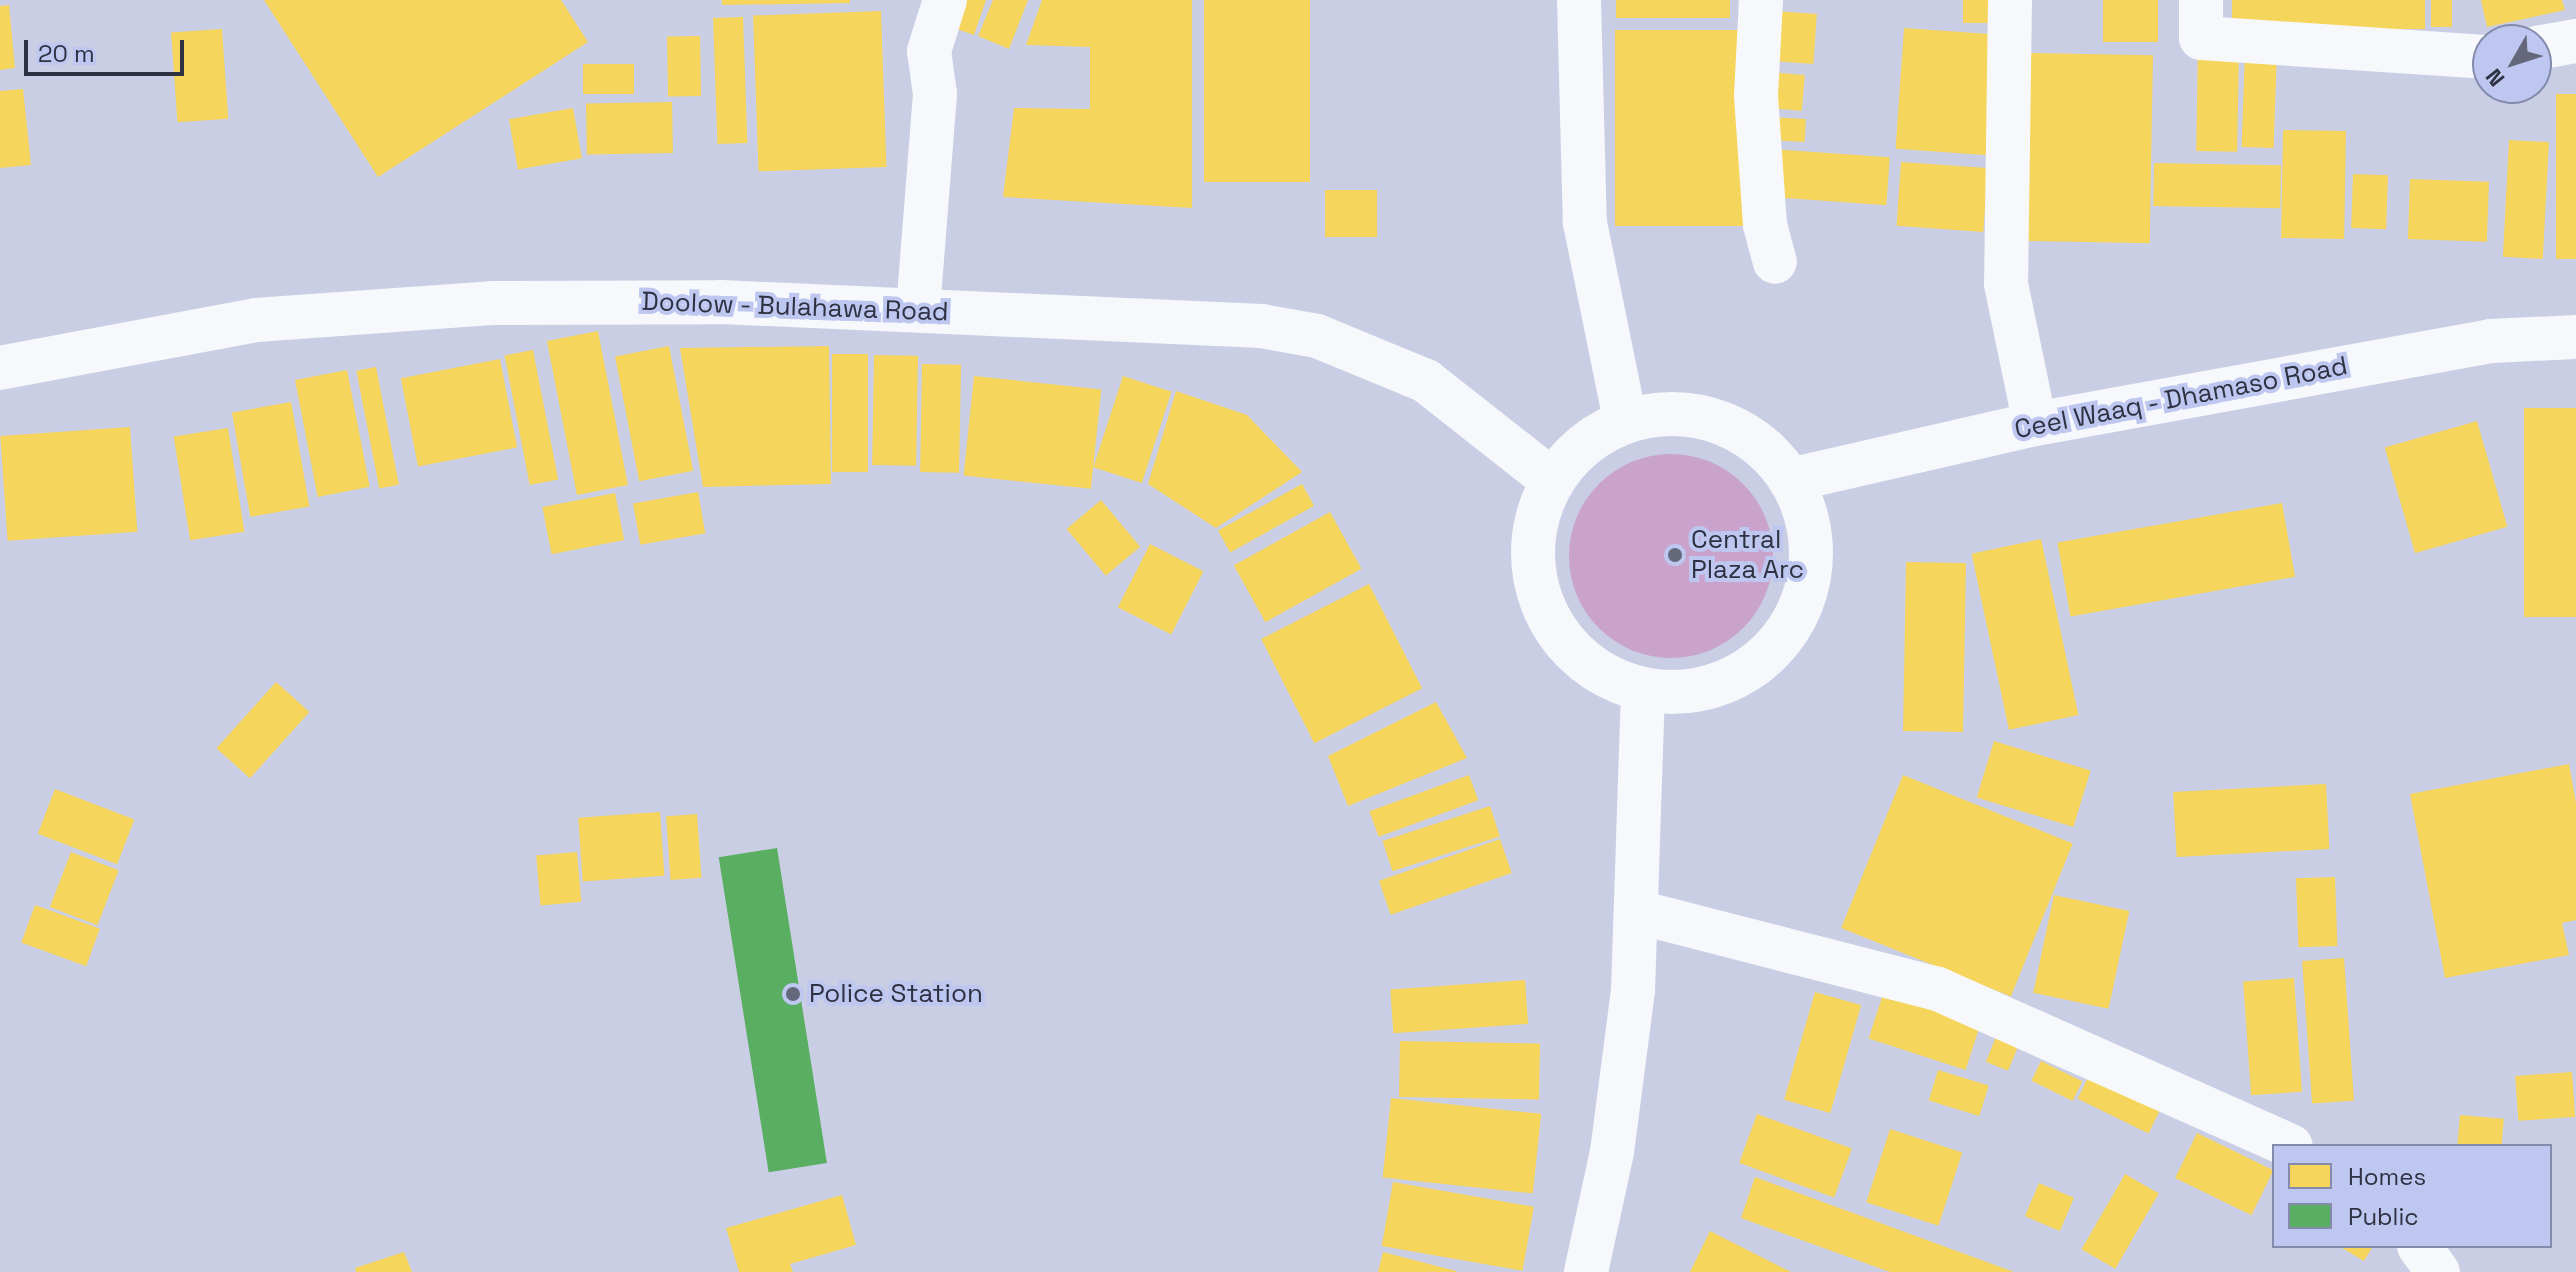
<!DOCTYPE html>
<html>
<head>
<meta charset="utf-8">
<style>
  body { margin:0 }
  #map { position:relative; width:2576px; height:1272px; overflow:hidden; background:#c9cee5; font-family:"Space Grotesk",sans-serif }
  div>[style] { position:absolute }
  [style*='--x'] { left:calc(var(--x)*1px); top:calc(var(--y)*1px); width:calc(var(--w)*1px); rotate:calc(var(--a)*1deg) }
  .green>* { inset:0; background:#c9a3cc }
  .round { border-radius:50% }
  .homes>* { inset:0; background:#f6d55c; transform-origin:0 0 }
  .public>* { inset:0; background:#5aae61; transform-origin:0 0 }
  .minor>* { height:44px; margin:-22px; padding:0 22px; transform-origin:22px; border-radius:22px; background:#f7f8fb }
  .major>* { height:44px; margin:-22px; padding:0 22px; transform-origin:22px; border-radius:22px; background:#f7f8fb }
  .major>.ring { margin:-22px; padding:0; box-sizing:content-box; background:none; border:44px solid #f7f8fb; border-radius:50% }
  .dots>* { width:22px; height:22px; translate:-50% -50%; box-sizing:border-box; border:4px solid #bec7f0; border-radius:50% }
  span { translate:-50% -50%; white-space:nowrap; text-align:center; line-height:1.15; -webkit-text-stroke:8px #bec7f0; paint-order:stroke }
  .street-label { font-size:26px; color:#2e3141 }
  .poi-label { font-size:26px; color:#2e3141 }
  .left { translate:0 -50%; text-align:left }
  .legend { position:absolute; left:2272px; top:1144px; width:280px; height:104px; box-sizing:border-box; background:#bec7f0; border:2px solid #848baa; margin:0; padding:10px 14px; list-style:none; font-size:24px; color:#2e3141 }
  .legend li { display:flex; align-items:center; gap:16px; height:40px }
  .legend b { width:40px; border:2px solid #848baa }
  .north { position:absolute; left:2472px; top:24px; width:80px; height:80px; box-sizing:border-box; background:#bec7f0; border:2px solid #848baa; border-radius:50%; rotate:231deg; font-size:22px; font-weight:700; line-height:32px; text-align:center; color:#2e3141 }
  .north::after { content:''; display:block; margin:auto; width:28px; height:36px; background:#64687a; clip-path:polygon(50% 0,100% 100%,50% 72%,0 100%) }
  .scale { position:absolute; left:24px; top:40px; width:160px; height:36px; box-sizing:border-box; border:4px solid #2e3141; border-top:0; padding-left:10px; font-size:24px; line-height:28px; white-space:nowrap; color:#2e3141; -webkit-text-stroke:6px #bec7f0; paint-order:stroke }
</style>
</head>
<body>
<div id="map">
  <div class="green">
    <i class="round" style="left:1569px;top:454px;width:204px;height:204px"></i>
  </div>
  <div class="homes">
    <i style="clip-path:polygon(264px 0,561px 0,588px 42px,378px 177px)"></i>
    <i style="clip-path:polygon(722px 0,850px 0,850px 3px,722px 5px)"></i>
    <i style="clip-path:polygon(950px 0,986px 0,974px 35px,942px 24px)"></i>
    <i style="clip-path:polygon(993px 0,1028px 0,1009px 49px,978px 36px)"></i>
    <i style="clip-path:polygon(1042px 0,1192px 0,1192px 208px,1003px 197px,1014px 108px,1090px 109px,1090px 47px,1026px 45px)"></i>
    <i style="left:1204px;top:0;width:106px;height:182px"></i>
    <i style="left:1616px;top:0;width:114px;height:18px"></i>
    <i style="left:1963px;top:0;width:26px;height:23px"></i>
    <i style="left:2103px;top:0;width:55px;height:42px"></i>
    <i style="left:2232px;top:0;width:193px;height:29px"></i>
    <i style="left:2431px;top:0;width:21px;height:27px"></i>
    <i style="clip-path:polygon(2481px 0,2562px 0,2565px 10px,2487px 27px)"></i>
    <i style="clip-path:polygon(9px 5px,15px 68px,0 70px,0 6px)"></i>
    <i style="left:881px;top:11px;width:156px;height:128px;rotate:88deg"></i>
    <i style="left:1773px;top:11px;width:44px;height:50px;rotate:4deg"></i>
    <i style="left:743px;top:17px;width:126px;height:30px;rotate:88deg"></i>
    <i style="left:1904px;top:28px;width:93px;height:121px;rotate:4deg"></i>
    <i style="left:222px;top:29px;width:90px;height:51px;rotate:86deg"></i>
    <i style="left:1615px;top:30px;width:130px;height:196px"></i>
    <i style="left:700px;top:36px;width:60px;height:33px;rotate:89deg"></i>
    <i style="left:2198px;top:46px;width:41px;height:105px;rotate:1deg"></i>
    <i style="left:2245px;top:50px;width:32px;height:97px;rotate:2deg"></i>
    <i style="left:2027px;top:53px;width:126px;height:188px;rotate:1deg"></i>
    <i style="left:583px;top:64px;width:51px;height:30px"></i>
    <i style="left:1770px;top:72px;width:35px;height:36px;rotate:5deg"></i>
    <i style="clip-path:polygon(23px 89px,31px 165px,0 168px,0 91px)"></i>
    <i style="left:2556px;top:94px;width:20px;height:165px"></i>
    <i style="left:672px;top:102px;width:51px;height:86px;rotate:89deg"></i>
    <i style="left:573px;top:108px;width:51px;height:65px;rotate:80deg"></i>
    <i style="left:1769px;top:117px;width:37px;height:23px;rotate:3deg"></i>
    <i style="left:2283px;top:130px;width:63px;height:108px;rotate:1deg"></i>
    <i style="left:2509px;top:140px;width:40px;height:117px;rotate:3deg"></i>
    <i style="left:1771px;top:149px;width:119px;height:48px;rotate:4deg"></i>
    <i style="left:1901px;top:162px;width:87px;height:64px;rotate:4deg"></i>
    <i style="left:2154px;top:163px;width:127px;height:43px;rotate:1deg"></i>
    <i style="left:2353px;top:174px;width:35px;height:54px;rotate:2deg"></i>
    <i style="left:2410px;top:179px;width:79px;height:60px;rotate:2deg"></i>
    <i style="left:1325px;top:190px;width:52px;height:47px"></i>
    <i style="left:598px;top:331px;width:157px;height:52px;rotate:79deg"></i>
    <i style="left:669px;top:346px;width:127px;height:55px;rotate:79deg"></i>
    <i style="clip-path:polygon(829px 346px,831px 484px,703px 487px,680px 348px)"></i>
    <i style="left:533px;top:350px;width:132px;height:29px;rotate:79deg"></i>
    <i style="left:832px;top:354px;width:36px;height:118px"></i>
    <i style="left:874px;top:355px;width:44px;height:110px;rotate:1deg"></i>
    <i style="left:500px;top:359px;width:90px;height:101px;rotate:79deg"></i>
    <i style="left:922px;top:364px;width:39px;height:108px;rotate:1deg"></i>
    <i style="left:376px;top:367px;width:120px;height:20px;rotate:79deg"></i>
    <i style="left:347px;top:370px;width:119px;height:53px;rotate:79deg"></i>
    <i style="left:974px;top:376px;width:128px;height:100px;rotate:6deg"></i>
    <i style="left:1123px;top:376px;width:51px;height:96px;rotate:18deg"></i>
    <i style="clip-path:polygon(1176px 391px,1247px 415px,1302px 472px,1216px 528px,1148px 484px)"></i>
    <i style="left:291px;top:402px;width:106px;height:60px;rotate:80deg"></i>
    <i style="left:2524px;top:408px;width:52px;height:209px"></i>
    <i style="left:2477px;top:421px;width:110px;height:96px;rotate:74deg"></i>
    <i style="left:130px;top:427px;width:105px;height:130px;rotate:86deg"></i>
    <i style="left:228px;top:428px;width:105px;height:55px;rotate:81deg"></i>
    <i style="left:1302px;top:484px;width:25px;height:96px;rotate:61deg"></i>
    <i style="left:698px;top:492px;width:42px;height:66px;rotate:80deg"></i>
    <i style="left:615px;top:493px;width:48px;height:74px;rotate:79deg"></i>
    <i style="left:1101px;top:500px;width:61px;height:45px;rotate:50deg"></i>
    <i style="left:2282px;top:503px;width:75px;height:228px;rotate:80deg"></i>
    <i style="left:1330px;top:512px;width:65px;height:110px;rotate:61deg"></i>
    <i style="left:2041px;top:539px;width:180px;height:71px;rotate:78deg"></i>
    <i style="left:1150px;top:544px;width:60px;height:71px;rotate:27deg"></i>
    <i style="left:1906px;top:562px;width:60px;height:169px;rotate:1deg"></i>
    <i style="left:1369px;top:584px;width:117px;height:121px;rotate:63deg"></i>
    <i style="left:276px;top:682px;width:45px;height:89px;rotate:42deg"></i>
    <i style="clip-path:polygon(1436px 702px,1467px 758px,1348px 806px,1328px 756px)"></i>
    <i style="left:1994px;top:741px;width:101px;height:59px;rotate:17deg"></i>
    <i style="clip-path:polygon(2569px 764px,2576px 803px,2576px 920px,2562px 923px,2569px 955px,2445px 978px,2410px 794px)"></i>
    <i style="left:1469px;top:775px;width:27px;height:106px;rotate:70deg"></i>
    <i style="left:1903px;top:775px;width:183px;height:165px;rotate:22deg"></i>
    <i style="left:2326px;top:784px;width:65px;height:153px;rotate:87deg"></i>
    <i style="left:55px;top:789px;width:85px;height:48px;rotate:21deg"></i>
    <i style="left:1490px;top:806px;width:32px;height:113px;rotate:72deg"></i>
    <i style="left:660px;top:812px;width:64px;height:82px;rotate:86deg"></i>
    <i style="left:697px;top:814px;width:64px;height:31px;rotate:86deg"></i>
    <i style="left:1500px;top:839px;width:36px;height:128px;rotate:71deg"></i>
    <i style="left:71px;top:852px;width:51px;height:59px;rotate:21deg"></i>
    <i style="left:577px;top:852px;width:50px;height:41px;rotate:85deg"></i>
    <i style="left:2335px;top:877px;width:69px;height:39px;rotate:88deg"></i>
    <i style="left:2054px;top:895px;width:77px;height:100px;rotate:12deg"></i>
    <i style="left:35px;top:905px;width:69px;height:40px;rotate:20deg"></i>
    <i style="left:2344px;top:958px;width:143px;height:42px;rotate:86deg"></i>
    <i style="left:2294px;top:978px;width:114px;height:51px;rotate:86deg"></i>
    <i style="left:1525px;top:980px;width:44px;height:135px;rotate:86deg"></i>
    <i style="left:1884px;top:991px;width:102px;height:50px;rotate:18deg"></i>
    <i style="left:1815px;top:992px;width:48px;height:112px;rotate:16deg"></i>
    <i style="left:2002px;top:1022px;width:24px;height:43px;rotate:22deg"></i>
    <i style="left:1400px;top:1041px;width:140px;height:56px;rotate:1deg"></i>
    <i style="left:2041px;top:1061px;width:46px;height:22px;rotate:26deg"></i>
    <i style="left:2096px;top:1061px;width:79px;height:42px;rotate:26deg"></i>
    <i style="left:1938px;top:1070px;width:53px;height:32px;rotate:17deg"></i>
    <i style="left:2572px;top:1072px;width:45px;height:57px;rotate:86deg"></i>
    <i style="left:1391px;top:1098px;width:151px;height:80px;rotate:6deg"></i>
    <i style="left:1757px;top:1114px;width:101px;height:52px;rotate:20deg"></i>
    <i style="left:2460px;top:1115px;width:44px;height:31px;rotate:5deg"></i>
    <i style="left:1890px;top:1129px;width:76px;height:77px;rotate:18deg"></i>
    <i style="left:2197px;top:1133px;width:85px;height:50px;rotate:26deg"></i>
    <i style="left:2125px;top:1174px;width:39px;height:87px;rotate:30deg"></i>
    <i style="clip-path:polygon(1755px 1177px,2014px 1272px,1890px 1272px,1741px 1218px)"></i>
    <i style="left:1393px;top:1182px;width:143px;height:65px;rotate:10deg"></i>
    <i style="left:2039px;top:1183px;width:38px;height:36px;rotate:23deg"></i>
    <i style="clip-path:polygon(842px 1195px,856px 1245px,790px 1264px,793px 1272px,739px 1272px,726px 1228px)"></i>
    <i style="clip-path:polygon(1710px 1231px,1791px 1272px,1690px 1272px)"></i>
    <i style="clip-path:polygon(2339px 1246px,2373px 1246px,2364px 1261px)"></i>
    <i style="clip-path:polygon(404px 1252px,412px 1272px,356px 1272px,355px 1268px)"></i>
    <i style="clip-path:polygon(1383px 1252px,1456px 1271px,1456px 1272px,1378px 1272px)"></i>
  </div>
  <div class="public">
    <i style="left:777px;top:848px;width:319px;height:59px;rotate:81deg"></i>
  </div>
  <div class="minor">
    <i style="--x:1761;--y:0;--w:96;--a:93"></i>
    <i style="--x:1756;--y:96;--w:129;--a:86"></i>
    <i style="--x:1765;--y:225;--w:38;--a:75"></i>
    <i style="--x:2010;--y:0;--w:284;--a:90.8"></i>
    <i style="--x:2006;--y:284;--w:143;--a:78.3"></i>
    <i style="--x:2201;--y:0;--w:38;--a:90"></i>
    <i style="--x:2201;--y:38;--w:288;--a:3.8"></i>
    <i style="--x:2536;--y:48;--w:41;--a:-9.9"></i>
    <i style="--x:918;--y:310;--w:217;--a:-85.5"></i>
    <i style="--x:935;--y:94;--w:43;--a:-97.9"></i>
    <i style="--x:929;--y:51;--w:53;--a:-72.6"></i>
    <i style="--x:1638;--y:912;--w:310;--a:14.4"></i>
    <i style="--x:1938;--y:989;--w:386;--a:24"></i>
    <i style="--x:2419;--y:1246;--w:32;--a:54"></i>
  </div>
  <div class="major">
    <i style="--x:1579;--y:0;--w:223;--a:88.5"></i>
    <i style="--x:1585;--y:223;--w:201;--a:78.5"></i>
    <i style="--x:0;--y:368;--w:260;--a:-10.6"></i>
    <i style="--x:256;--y:320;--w:236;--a:-4.1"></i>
    <i style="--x:491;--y:303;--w:230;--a:-0.2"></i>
    <i style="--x:721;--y:302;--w:541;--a:2.54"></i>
    <i style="--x:1261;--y:326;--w:57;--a:10.1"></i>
    <i style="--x:1317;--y:336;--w:118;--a:22.4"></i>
    <i style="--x:1426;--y:381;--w:160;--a:38.2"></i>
    <i class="ring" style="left:1533px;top:414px;width:234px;height:234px"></i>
    <i style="--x:1790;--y:480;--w:251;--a:-12.9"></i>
    <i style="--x:2035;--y:424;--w:463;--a:-10.3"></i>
    <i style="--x:2491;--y:341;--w:85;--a:-2.7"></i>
    <i style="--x:1586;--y:1272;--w:123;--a:-77.8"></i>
    <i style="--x:1612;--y:1152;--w:162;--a:-82.6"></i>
    <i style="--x:1633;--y:991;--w:302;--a:-88.1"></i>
  </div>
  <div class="dots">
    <i style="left:1675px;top:555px;background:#64687a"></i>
    <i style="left:793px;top:994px;background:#64687a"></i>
  </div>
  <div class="street-label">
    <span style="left:795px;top:307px;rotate:2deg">Doolow - Bulahawa Road</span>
    <span style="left:2181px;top:398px;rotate:-11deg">Ceel Waaq - Dhamaso Road</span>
  </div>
  <div class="poi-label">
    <span class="left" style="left:1691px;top:555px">Central<br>Plaza Arc</span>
    <span class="left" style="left:809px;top:994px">Police Station</span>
  </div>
  <ul class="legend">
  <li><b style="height:22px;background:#f6d55c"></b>Homes</li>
  <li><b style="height:22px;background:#5aae61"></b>Public</li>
  </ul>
  <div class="north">N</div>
  <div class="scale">20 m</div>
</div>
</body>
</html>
